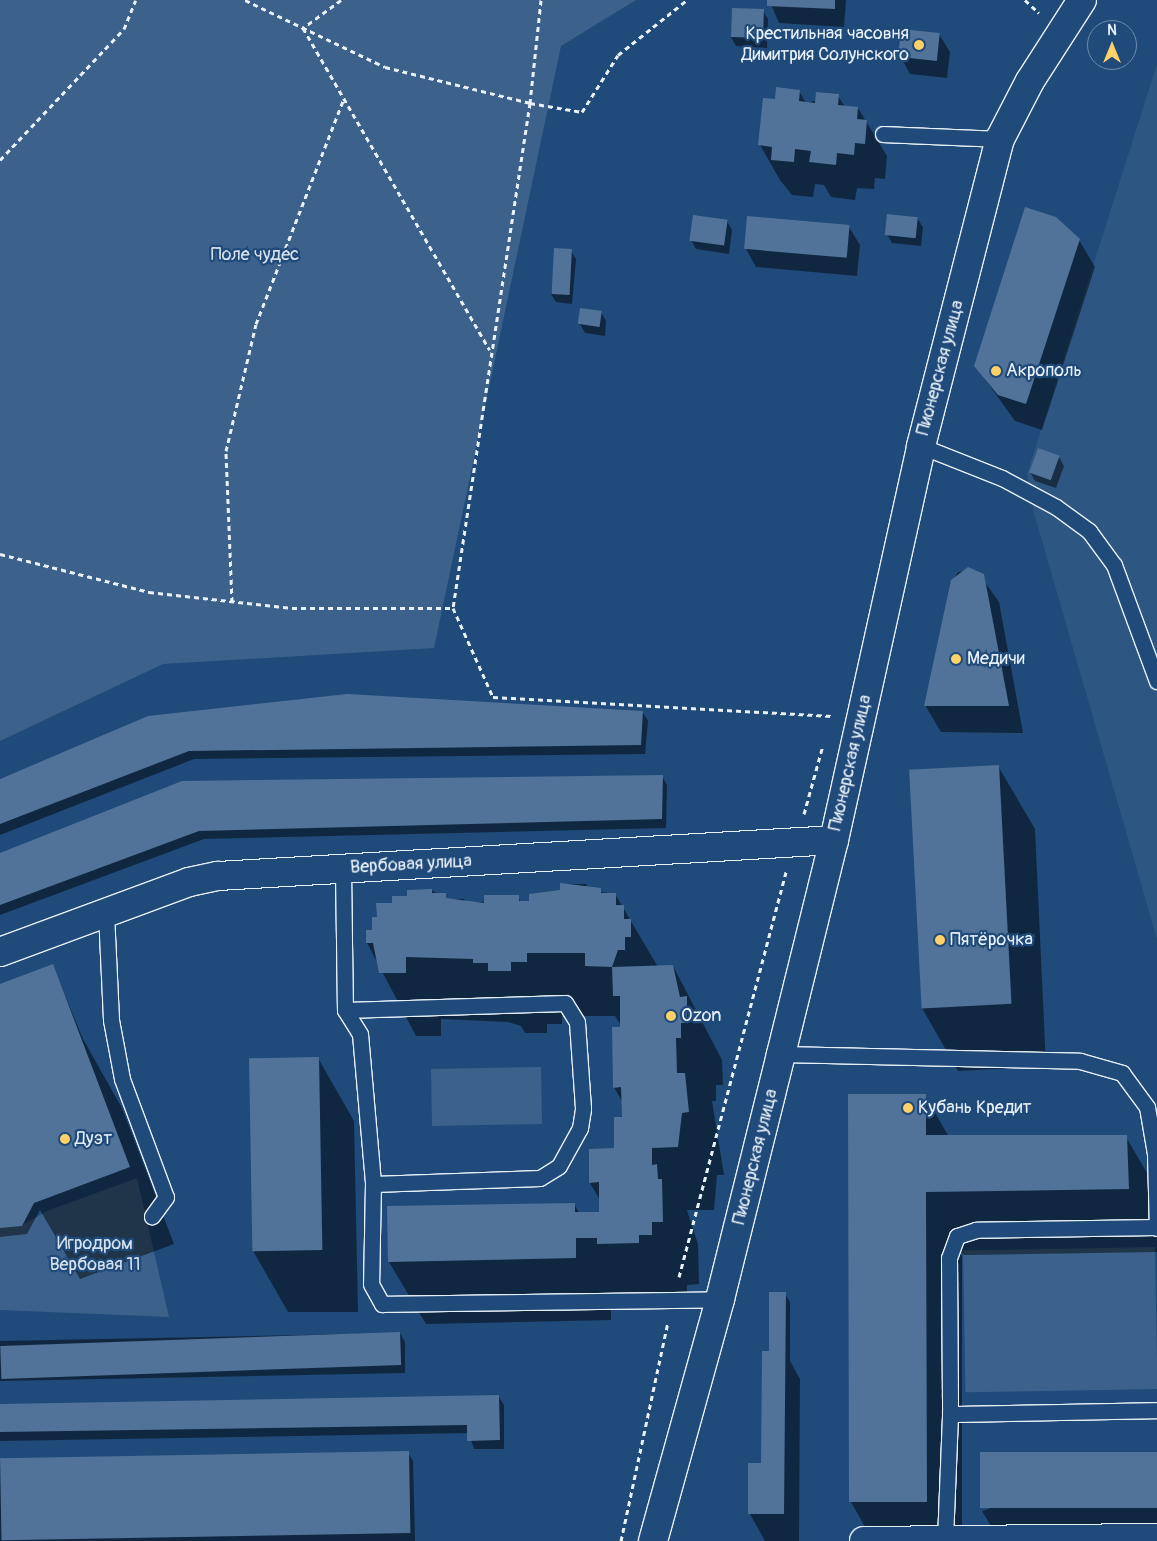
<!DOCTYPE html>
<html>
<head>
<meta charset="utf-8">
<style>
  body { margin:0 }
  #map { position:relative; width:1157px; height:1541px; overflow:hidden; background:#1f4a7a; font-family:Pangolin,sans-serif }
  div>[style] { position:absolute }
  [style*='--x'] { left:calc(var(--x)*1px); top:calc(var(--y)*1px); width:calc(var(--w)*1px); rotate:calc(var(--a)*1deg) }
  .built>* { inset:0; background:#2e5683 }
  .green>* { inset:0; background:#3c628c; transform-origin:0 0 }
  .shadow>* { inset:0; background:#0007 }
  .building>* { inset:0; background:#517399; transform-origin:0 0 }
  .path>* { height:3px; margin-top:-1.5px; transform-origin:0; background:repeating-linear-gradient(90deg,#e8f1f8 0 5px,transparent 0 9px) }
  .roads { filter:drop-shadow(1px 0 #e8f1f8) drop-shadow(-1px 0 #e8f1f8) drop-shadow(0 1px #e8f1f8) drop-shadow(0 -1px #e8f1f8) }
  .lane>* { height:15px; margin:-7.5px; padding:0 7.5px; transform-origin:7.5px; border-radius:7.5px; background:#1f4a7a }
  .street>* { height:28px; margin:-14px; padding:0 14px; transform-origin:14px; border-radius:14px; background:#1f4a7a }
  .dots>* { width:14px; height:14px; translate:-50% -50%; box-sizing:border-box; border:2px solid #1f4a7a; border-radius:50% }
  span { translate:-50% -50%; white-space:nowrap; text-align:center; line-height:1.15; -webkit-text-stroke:4.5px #1f4a7a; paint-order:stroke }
  .poi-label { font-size:18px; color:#e8f1f8 }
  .right { translate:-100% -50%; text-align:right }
  .left { translate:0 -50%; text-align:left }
  .park-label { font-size:18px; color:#d7e3ed }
  .street-label { font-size:18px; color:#e8f1f8 }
  .north { position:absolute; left:1087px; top:20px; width:50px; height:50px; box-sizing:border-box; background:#1f4a7a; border:1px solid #6f8dac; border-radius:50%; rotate:0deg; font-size:14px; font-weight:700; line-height:20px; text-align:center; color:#e8f1f8 }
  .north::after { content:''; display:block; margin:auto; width:18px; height:22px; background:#ffd166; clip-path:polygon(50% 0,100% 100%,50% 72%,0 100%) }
</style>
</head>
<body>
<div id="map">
  <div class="built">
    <i style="clip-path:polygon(1157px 64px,1157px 939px,1034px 513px,1027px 474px)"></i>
  </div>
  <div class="green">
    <i style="clip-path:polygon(0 0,636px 0,561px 46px,434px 648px,163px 664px,0 741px)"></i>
    <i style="left:541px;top:1067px;width:57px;height:110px;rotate:89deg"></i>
    <i style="clip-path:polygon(0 1172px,22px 1225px,47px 1211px,137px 1178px,169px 1317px,0 1310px)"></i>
    <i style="left:1155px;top:1247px;width:142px;height:192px;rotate:89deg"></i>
  </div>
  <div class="shadow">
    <i style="clip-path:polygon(769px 0,846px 0,844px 27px,779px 23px)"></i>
    <i style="clip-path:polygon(733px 9px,763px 11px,768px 19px,767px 48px,736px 46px,731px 37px)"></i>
    <i style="clip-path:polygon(939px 34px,950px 52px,947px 78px,910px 74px,900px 56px)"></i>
    <i style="clip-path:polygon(799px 91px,806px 103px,838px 96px,845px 107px,858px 108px,887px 156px,885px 179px,875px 178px,874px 189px,857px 188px,855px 200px,831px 197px,824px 185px,815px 184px,813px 197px,792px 195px,780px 180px,760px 145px,776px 101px)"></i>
    <i style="clip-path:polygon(917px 218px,923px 227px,921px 246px,892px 243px,887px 234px)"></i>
    <i style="clip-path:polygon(727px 221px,732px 230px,729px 254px,696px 249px,691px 240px)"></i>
    <i style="clip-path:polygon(849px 227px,860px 245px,857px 276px,756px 267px,746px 249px)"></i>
    <i style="clip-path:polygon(1079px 240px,1095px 267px,1042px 430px,1015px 421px,975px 365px)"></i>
    <i style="clip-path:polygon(571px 251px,576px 259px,572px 304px,556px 302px,551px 294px)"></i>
    <i style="clip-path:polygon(601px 312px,606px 321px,605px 336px,585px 333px,580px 324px)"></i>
    <i style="clip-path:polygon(1059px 457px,1064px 466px,1056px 488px,1035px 481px,1030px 472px)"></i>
    <i style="clip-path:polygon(976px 570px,999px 602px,1023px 733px,941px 732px,925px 705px,953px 581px,958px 572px)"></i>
    <i style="clip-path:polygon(643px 713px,648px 721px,645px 754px,194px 759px,0 835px,0 779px,148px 718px)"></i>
    <i style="clip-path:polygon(998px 766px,1035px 829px,1046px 1066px,958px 1071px,922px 1008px)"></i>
    <i style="clip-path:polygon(662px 776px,667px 785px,666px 828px,204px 839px,0 915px,0 854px)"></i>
    <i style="clip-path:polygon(561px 884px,586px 884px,589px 890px,615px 894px,658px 967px,673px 966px,722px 1060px,723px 1085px,716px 1085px,716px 1101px,712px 1101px,724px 1175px,717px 1175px,714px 1210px,687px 1210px,698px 1244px,699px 1284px,687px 1285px,687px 1298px,611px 1301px,611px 1320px,426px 1324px,389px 1262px,574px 1204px,580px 1214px,601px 1213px,600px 1200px,590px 1183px,616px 1149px,623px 1118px,623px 1103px,614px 1087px,622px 1027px,615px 1016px,562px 1016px,562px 1024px,547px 1024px,547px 1033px,525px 1033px,521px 1026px,508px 1022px,441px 1019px,441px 1036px,416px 1036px,367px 943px,378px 918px,393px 905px,431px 890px,448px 899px,464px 899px,467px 904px,518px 897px,521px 902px,531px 902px,561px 891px)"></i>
    <i style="clip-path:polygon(53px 966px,83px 1039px,122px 1108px,174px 1244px,80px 1279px,40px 1210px,27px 1234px,0 1237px,0 985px)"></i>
    <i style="clip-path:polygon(318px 1058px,354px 1121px,358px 1312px,288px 1312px,252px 1249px)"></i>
    <i style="clip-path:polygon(925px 1095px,949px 1137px,1126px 1137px,1157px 1190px,1157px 1252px,964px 1255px,953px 1241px,962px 1256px,962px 1541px,873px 1541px,851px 1502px)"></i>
    <i style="clip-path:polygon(785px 1294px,790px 1302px,790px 1361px,800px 1379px,799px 1541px,765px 1541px,750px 1514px,763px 1464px,770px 1352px)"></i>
    <i style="clip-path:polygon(400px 1333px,405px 1342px,405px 1373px,0 1381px,0 1341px)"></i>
    <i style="clip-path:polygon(499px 1397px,504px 1405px,504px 1449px,474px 1449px,469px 1433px,0 1441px,0 1405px)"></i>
    <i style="clip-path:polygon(408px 1453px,413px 1461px,415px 1541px,0 1541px,0 1461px)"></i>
    <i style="clip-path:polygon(1157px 1453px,1157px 1541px,1000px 1541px,982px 1511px)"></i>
  </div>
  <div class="building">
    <i style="clip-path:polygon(767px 0,835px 0,835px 9px,767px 6px)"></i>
    <i style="left:732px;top:8px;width:32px;height:29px;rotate:2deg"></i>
    <i style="left:901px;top:29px;width:39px;height:28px;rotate:6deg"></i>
    <i style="clip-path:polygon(776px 87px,800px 90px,799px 101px,815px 103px,816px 92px,839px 94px,838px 105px,858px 107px,857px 119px,867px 120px,865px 144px,855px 143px,854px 155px,837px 153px,836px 165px,809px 162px,811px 151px,795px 149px,794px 162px,771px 160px,772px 147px,758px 145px,763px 98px,775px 99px)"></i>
    <i style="clip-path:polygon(1025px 207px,1056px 217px,1080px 239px,1026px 404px,998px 395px,974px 366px)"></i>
    <i style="left:887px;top:214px;width:31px;height:21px;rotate:6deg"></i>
    <i style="left:693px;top:215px;width:35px;height:26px;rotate:8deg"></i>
    <i style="left:747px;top:216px;width:103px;height:33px;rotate:5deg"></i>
    <i style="left:554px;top:248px;width:18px;height:46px;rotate:3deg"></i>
    <i style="left:580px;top:308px;width:22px;height:16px;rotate:8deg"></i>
    <i style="left:1038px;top:448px;width:23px;height:26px;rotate:20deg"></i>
    <i style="clip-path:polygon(968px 567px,984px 574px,1009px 706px,924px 706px,951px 580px)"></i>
    <i style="clip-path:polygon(347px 694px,643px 711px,641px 745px,189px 751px,0 824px,0 779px,148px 716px)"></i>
    <i style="left:999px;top:765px;width:239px;height:90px;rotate:87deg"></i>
    <i style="clip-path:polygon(663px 775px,662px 819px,199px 831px,0 905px,0 853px,182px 781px)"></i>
    <i style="clip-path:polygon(560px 883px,601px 888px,601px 893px,616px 893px,616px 905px,624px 905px,624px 919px,631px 919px,631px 937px,625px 937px,625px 950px,618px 950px,612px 967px,585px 966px,585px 953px,527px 953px,527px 962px,511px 962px,511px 971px,488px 971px,488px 963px,473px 963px,473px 959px,406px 957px,406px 973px,379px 973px,373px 943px,366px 943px,366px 930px,372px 930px,372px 917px,377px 917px,376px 903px,392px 903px,392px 896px,407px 896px,407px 890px,432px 889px,432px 893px,446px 893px,446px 898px,484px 903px,484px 895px,519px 895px,519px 901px,529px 901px,529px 894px,560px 890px)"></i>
    <i style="clip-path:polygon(53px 964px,130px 1167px,34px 1203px,22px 1226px,0 1228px,0 984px)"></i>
    <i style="clip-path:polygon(673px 965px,680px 997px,687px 996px,687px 1023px,681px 1023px,681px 1038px,676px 1038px,677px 1073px,685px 1073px,689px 1112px,682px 1113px,678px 1147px,652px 1148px,652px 1165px,657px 1164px,658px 1179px,662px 1179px,663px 1222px,652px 1222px,652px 1235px,639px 1235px,639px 1243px,597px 1244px,597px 1238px,576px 1238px,576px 1258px,388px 1262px,387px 1206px,575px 1203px,575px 1212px,599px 1212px,599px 1182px,589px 1183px,589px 1149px,614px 1148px,614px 1117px,622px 1117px,621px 1087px,613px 1088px,612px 1027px,620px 1027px,620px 996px,613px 996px,612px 967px)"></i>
    <i style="left:319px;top:1057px;width:193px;height:70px;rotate:89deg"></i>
    <i style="clip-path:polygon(848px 1094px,926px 1094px,926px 1135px,1127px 1135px,1129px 1189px,926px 1192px,927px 1502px,849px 1502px)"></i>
    <i style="clip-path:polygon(769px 1292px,786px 1292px,784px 1514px,748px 1514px,748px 1463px,761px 1463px,762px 1351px,769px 1351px)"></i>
    <i style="left:400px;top:1332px;width:33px;height:400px;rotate:88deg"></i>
    <i style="clip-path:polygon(499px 1395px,500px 1440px,467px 1441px,467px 1425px,0 1432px,0 1404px)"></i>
    <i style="left:409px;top:1451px;width:82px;height:409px;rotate:89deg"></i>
    <i style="left:1157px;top:1452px;width:56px;height:177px;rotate:90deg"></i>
  </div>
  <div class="path">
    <i style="--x:245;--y:0;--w:155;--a:25.6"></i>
    <i style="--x:385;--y:67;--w:149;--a:13.9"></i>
    <i style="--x:530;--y:103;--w:511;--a:98.67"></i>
    <i style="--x:453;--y:608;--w:98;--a:65.8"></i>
    <i style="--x:493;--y:697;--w:339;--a:3.2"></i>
    <i style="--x:341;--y:0;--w:47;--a:143.6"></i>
    <i style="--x:303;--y:28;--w:372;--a:59.9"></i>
    <i style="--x:541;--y:0;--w:104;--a:96.1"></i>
    <i style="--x:530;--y:103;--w:53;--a:9.8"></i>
    <i style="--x:582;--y:112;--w:67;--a:-57.7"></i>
    <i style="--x:618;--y:55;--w:88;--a:-38.6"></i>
    <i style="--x:1025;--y:0;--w:19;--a:43"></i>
    <i style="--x:0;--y:160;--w:180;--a:-46.6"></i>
    <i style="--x:124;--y:29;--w:31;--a:-68"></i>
    <i style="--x:0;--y:554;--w:154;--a:14.3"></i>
    <i style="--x:149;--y:592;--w:144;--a:6.4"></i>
    <i style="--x:292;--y:608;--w:161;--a:0"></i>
    <i style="--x:232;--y:602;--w:151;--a:-92.3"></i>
    <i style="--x:226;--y:451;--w:130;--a:-76.7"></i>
    <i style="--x:256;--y:324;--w:243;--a:-68.7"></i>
    <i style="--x:804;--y:814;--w:72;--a:-74.6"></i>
    <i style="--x:679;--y:1277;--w:419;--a:-75.2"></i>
    <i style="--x:621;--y:1541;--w:224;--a:-77.9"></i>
  </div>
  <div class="roads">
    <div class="lane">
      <i style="--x:883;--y:134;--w:117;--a:2.4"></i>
      <i style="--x:921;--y:446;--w:87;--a:21.6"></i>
      <i style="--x:1002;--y:478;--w:61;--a:28.2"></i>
      <i style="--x:1056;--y:507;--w:41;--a:36"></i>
      <i style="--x:1089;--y:531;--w:42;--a:53.7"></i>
      <i style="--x:1114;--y:565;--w:124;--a:69.7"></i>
      <i style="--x:343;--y:869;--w:141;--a:89.2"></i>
      <i style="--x:345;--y:1010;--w:28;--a:58"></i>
      <i style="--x:360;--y:1034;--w:151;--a:85"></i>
      <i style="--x:373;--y:1184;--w:167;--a:-2.1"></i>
      <i style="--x:540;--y:1178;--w:22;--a:-32"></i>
      <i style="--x:559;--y:1166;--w:43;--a:-61.1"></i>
      <i style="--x:580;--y:1128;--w:20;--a:-81"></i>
      <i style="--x:583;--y:1108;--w:86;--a:-94"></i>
      <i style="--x:577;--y:1022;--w:22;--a:-122"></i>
      <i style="--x:565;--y:1003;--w:220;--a:178.2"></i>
      <i style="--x:106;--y:913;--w:107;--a:87.3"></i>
      <i style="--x:111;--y:1020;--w:60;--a:79.4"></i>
      <i style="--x:122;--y:1079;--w:126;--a:69.6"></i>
      <i style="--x:166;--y:1197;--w:24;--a:126"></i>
      <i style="--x:781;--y:1054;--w:299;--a:1.3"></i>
      <i style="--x:1080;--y:1061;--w:44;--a:15.9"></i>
      <i style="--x:1122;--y:1073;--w:42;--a:53.7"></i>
      <i style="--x:1147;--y:1107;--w:48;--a:80.3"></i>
      <i style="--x:1155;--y:1154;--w:74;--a:88.5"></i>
      <i style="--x:373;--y:1184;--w:100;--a:91.1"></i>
      <i style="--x:371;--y:1284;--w:23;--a:61"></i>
      <i style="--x:382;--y:1304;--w:338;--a:-0.8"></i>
      <i style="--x:1157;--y:1227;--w:181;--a:179.1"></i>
      <i style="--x:976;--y:1230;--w:20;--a:162"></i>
      <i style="--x:957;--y:1236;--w:23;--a:110"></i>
      <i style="--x:949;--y:1258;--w:156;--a:89.6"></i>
      <i style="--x:950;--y:1414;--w:207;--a:-1.1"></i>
      <i style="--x:945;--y:1540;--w:126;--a:-87.7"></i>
    </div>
    <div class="street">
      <i style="--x:0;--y:952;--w:202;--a:-20.3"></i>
      <i style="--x:189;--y:882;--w:30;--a:-12"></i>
      <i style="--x:218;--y:876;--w:617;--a:-3.34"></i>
      <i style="--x:653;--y:1541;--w:251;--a:-74.5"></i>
      <i style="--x:720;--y:1299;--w:252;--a:-76"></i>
      <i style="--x:781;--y:1054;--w:220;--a:-76.1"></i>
      <i style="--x:834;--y:840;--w:403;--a:-77.5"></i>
      <i style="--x:921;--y:446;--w:317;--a:-75.6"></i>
      <i style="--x:1000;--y:139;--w:65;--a:-62.7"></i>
      <i style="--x:1030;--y:81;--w:96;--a:-57.3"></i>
      <i style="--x:864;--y:1541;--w:293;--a:-0.6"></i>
    </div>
  </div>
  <div class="dots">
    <i style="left:919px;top:45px;background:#ffd166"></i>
    <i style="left:996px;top:371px;background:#ffd166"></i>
    <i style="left:956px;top:659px;background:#ffd166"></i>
    <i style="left:940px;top:940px;background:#ffd166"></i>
    <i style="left:671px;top:1016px;background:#ffd166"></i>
    <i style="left:908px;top:1108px;background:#ffd166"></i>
    <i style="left:65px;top:1139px;background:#ffd166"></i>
  </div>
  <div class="poi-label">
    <span class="right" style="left:909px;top:45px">Крестильная часовня<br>Димитрия Солунского</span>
    <span class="left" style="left:1006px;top:371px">Акрополь</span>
    <span class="left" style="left:967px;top:659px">Медичи</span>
    <span class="left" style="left:950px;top:940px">Пятёрочка</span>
    <span class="left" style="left:681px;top:1016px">Ozon</span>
    <span class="left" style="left:918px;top:1108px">Кубань Кредит</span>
    <span class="left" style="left:75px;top:1139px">Дуэт</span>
  </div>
  <div class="park-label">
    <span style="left:255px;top:255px">Поле чудес</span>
    <span style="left:95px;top:1255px">Игродром<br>Вербовая 11</span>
  </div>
  <div class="street-label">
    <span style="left:941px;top:368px;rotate:-75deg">Пионерская улица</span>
    <span style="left:851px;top:763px;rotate:-77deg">Пионерская улица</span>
    <span style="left:411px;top:865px;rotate:-3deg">Вербовая улица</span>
    <span style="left:756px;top:1157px;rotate:-76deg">Пионерская улица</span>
  </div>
  <div class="north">N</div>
</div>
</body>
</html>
